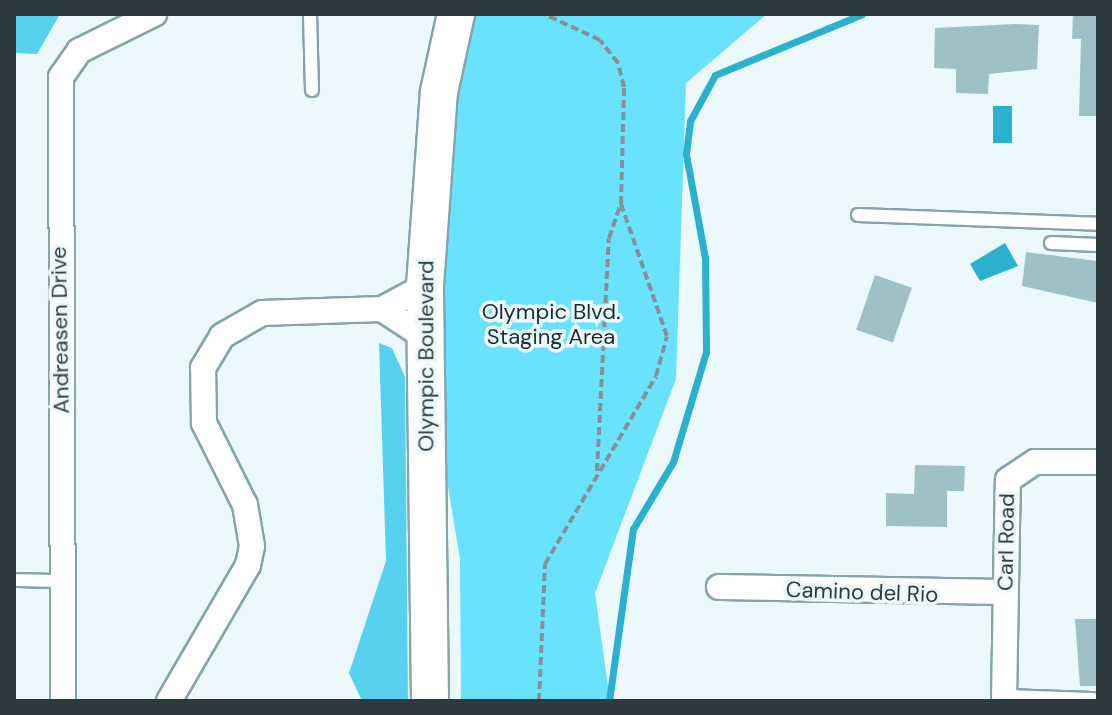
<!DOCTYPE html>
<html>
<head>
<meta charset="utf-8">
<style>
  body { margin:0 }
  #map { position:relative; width:1112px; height:715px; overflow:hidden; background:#ecf9fc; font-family:"DM Sans",sans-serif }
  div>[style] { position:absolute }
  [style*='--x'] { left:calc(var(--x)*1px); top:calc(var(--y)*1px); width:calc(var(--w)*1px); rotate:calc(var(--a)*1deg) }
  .green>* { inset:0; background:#69e2fe }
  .forest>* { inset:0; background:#56d2ef }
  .water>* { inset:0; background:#2ab1cd; transform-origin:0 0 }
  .stream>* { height:7px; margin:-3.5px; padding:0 3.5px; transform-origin:3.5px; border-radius:3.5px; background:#2ab1cd }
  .building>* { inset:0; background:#a0c0c8; transform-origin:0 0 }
  .path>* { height:4px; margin-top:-2px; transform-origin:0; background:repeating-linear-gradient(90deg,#859295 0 8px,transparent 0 12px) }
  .roads { filter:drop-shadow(2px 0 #85a4ac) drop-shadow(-2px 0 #85a4ac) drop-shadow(0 2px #85a4ac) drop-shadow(0 -2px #85a4ac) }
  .lane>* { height:12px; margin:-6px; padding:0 6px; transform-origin:6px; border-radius:6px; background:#fff }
  .street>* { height:24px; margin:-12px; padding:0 12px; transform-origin:12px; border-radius:12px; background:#fff }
  .secondary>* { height:36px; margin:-18px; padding:0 18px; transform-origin:18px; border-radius:18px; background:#fff }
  span { translate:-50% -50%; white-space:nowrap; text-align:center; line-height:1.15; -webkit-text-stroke:7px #ecf9fc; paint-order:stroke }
  .park-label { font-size:22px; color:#192e34 }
  .street-label { font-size:22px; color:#2d3a3e }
  .frame { position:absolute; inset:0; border:16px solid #2d3a3e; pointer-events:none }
</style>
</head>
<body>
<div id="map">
  <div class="green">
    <i style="clip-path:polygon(456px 14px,767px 14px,686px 83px,676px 379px,595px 593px,610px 701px,461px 701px,460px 559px,423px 336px)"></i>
  </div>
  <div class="forest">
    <i style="clip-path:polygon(14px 14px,60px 14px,37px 54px,14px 53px)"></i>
    <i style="clip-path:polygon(379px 343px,392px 348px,405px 377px,408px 701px,362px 701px,349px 673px,386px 561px)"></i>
  </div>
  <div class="water">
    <i style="left:993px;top:106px;width:19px;height:37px"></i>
    <i style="clip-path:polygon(1005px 243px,1018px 266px,980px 281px,970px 264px)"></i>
  </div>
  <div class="stream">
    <i style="--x:609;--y:701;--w:174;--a:-82.1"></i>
    <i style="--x:633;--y:529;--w:78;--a:-59.2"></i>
    <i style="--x:673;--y:462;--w:115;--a:-73.3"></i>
    <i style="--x:706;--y:352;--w:94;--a:-90.6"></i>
    <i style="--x:705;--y:258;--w:106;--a:-100.4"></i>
    <i style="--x:686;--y:154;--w:33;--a:-83"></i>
    <i style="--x:690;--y:121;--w:52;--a:-61.5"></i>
    <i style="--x:715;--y:75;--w:159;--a:-22.5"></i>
  </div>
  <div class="building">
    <i style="clip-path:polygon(1073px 14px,1098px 14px,1098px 116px,1079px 116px,1081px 39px,1072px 39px)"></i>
    <i style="clip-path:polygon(1014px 24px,1039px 25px,1037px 69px,989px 74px,988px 94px,956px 93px,956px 69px,934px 68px,935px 28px)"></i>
    <i style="clip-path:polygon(1026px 252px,1098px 261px,1098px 303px,1022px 286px)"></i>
    <i style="left:875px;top:275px;width:39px;height:58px;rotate:19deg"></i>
    <i style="clip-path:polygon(915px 465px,965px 466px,964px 491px,947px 491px,947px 527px,886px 526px,886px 493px,914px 494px)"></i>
    <i style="clip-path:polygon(1075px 619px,1098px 619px,1098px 686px,1080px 686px)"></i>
  </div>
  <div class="path">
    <i style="--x:597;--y:471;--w:233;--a:-87.1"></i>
    <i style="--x:609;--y:238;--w:34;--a:-71"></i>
    <i style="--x:539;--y:701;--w:137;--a:-87.5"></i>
    <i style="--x:545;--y:564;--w:218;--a:-59.4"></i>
    <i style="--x:656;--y:376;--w:41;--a:-74.6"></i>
    <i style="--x:667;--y:336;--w:140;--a:-109.2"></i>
    <i style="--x:621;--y:204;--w:117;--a:-88.5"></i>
    <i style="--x:624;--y:87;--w:25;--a:-104"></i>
    <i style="--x:618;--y:63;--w:29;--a:-128"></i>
    <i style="--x:600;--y:40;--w:62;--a:-155.1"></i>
  </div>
  <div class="roads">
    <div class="lane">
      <i style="--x:310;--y:14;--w:76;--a:88.5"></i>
      <i style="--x:858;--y:215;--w:240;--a:2.1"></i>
      <i style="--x:1051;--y:243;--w:47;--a:2.4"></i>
      <i style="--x:14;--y:580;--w:48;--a:1.2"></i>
      <i style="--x:1004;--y:696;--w:89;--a:1.9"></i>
    </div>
    <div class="street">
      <i style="--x:382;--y:309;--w:49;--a:33.4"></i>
      <i style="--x:719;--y:587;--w:286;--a:1"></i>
      <i style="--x:63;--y:701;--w:624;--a:-90.18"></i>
      <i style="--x:61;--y:77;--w:32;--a:-55"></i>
      <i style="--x:79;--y:51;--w:84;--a:-26.3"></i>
      <i style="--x:169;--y:701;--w:157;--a:-59.8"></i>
      <i style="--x:248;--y:565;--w:19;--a:-78"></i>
      <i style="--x:252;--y:546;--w:42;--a:-99.7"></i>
      <i style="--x:245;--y:505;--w:92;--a:-116.6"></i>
      <i style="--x:204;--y:423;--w:55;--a:-91"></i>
      <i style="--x:203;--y:368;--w:37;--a:-59"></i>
      <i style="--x:222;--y:336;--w:46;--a:-29.9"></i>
      <i style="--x:262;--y:313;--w:120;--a:-1.9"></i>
      <i style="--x:382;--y:309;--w:49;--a:-28.1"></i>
      <i style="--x:1004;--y:701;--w:221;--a:-89"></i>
      <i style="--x:1008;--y:480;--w:32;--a:-34"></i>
      <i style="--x:1035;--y:462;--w:63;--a:0"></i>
    </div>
    <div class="secondary">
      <i style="--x:430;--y:701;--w:415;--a:-90.7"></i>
      <i style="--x:425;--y:286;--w:195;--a:-85.9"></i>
      <i style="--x:439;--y:92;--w:80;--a:-77.7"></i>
    </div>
  </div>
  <div class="park-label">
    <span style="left:551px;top:324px">Olympic Blvd.<br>Staging Area</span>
  </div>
  <div class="street-label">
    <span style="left:60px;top:330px;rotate:-91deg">Andreasen Drive</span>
    <span style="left:426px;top:356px;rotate:-90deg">Olympic Boulevard</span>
    <span style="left:1006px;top:542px;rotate:-89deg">Carl Road</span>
    <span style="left:862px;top:592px;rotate:2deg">Camino del Rio</span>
  </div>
  <div class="frame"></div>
</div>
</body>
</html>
